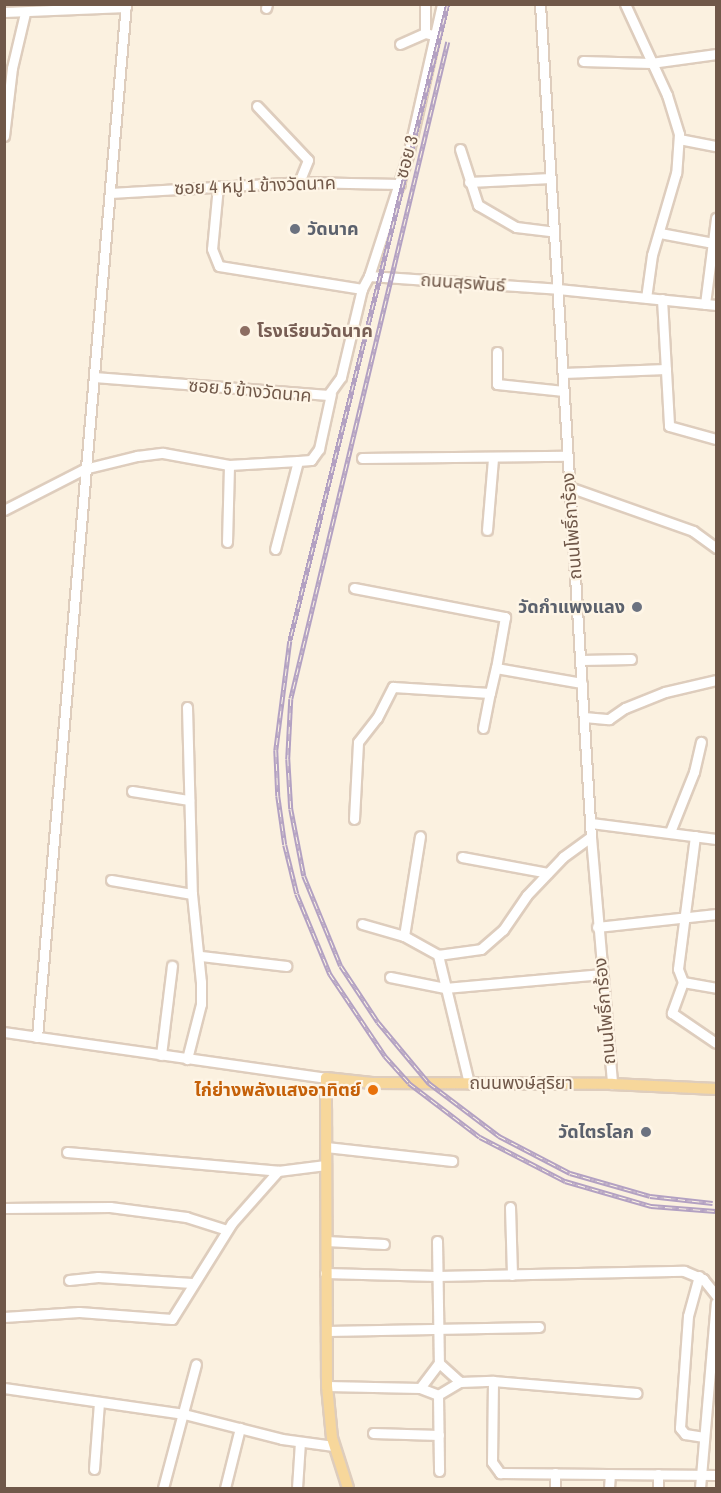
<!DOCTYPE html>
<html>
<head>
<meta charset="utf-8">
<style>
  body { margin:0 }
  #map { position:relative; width:721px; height:1493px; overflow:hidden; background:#fbf1e0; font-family:"Archivo Narrow","Noto Sans Thai",sans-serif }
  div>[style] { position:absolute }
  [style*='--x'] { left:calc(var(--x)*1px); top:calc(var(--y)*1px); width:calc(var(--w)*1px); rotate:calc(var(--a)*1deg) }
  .roads { filter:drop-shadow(2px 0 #decdbd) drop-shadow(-2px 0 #decdbd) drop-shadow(0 2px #decdbd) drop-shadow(0 -2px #decdbd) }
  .minor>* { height:9px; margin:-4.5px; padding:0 4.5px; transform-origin:4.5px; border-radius:4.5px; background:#fff }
  .major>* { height:10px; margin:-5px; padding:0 5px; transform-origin:5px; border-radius:5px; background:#f7d79b }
  .rail>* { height:4.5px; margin-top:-2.25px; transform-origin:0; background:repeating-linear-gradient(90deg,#fef5e6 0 7px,#b3a1c2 0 14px); box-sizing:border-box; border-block:2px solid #b3a1c2 }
  .dots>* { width:16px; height:16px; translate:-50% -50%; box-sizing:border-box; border:3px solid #fef5e6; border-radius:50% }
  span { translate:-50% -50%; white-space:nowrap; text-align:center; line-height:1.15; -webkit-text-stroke:4.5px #fef5e6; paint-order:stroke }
  .street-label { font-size:18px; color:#705849 }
  .worship-label { font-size:18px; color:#5b616d; font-weight:700 }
  .left { translate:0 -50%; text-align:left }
  .right { translate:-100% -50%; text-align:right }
  .education-label { font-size:18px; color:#785e54; font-weight:700 }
  .food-label { font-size:18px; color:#c56008; font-weight:700 }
  .frame { position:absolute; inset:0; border:6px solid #705849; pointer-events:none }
</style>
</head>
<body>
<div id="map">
  <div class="roads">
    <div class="minor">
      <i style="--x:425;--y:4;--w:29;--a:90"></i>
      <i style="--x:425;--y:33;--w:8;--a:14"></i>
      <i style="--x:540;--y:4;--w:835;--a:86.5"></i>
      <i style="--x:591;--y:837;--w:248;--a:85.1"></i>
      <i style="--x:625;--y:4;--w:100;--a:65.2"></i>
      <i style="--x:667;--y:95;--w:41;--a:72.9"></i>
      <i style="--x:679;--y:134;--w:39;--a:94"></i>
      <i style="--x:676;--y:173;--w:85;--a:106.3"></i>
      <i style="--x:652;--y:255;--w:43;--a:97.9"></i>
      <i style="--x:266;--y:8;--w:4;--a:-76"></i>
      <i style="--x:4;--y:12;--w:122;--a:-2.3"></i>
      <i style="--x:400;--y:44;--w:27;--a:-24"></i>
      <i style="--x:583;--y:61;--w:68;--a:1.7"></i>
      <i style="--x:651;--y:63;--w:66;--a:-7.9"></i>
      <i style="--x:257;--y:106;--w:74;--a:46.6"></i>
      <i style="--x:308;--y:160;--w:24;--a:112"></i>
      <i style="--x:4;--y:136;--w:68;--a:-83.3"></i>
      <i style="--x:12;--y:68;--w:57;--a:-76.7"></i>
      <i style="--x:679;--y:139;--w:38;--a:11"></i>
      <i style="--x:460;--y:149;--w:59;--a:72.2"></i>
      <i style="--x:478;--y:205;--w:44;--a:30.1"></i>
      <i style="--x:516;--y:227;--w:38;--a:7"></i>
      <i style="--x:469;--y:182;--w:82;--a:-2.8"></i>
      <i style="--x:218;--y:186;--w:63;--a:95.4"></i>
      <i style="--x:212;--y:249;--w:18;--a:68"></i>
      <i style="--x:219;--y:266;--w:145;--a:9.1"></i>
      <i style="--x:362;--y:289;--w:15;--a:-62"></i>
      <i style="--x:369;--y:276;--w:189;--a:3.9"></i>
      <i style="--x:558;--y:289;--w:159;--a:5.8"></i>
      <i style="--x:110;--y:193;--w:189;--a:-3.3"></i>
      <i style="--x:299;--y:182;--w:101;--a:1.1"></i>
      <i style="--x:660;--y:233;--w:54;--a:10.7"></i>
      <i style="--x:369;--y:276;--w:127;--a:-72.1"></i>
      <i style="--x:408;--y:155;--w:155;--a:-77.3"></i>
      <i style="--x:662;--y:299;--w:127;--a:86.8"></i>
      <i style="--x:669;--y:426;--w:49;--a:15.5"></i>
      <i style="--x:705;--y:304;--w:87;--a:-82.7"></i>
      <i style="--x:497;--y:352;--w:32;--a:90"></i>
      <i style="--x:497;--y:384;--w:67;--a:6"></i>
      <i style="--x:563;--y:373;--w:103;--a:-2.2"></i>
      <i style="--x:94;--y:377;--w:235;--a:4.4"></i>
      <i style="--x:328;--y:395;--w:22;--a:-54"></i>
      <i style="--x:341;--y:377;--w:90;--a:-76.6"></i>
      <i style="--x:362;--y:458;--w:206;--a:-0.6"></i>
      <i style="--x:298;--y:461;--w:13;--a:-4"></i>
      <i style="--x:311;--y:460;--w:14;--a:-54"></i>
      <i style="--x:319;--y:449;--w:56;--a:-77.7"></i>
      <i style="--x:569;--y:487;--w:132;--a:19.5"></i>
      <i style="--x:693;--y:531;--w:29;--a:36"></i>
      <i style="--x:4;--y:510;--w:90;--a:-27.1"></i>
      <i style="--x:84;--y:469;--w:55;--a:-13.8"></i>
      <i style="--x:137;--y:456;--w:26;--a:-7"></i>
      <i style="--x:163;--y:453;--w:67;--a:10.3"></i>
      <i style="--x:229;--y:465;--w:69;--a:-3.3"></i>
      <i style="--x:298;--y:461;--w:91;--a:104.6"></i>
      <i style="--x:487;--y:530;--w:72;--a:-85.2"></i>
      <i style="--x:227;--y:542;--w:77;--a:-88.5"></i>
      <i style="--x:354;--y:588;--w:154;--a:10.9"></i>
      <i style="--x:505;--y:617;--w:52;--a:100"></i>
      <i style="--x:496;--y:668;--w:87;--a:9.9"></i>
      <i style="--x:581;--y:660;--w:50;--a:-1.1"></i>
      <i style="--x:187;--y:707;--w:187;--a:88.5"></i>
      <i style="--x:192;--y:894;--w:88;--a:84.2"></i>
      <i style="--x:201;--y:982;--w:22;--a:90"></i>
      <i style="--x:201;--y:1004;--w:57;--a:104.3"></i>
      <i style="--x:584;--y:717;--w:25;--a:5"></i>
      <i style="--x:609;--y:719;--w:19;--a:-35"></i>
      <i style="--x:625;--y:708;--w:43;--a:-21.8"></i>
      <i style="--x:665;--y:692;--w:52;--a:-13.2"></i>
      <i style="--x:483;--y:728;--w:36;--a:-79"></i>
      <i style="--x:132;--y:791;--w:58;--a:9"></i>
      <i style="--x:354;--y:819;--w:77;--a:-87"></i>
      <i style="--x:358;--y:742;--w:31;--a:-52"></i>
      <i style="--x:377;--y:718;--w:35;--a:-63"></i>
      <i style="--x:393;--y:687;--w:97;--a:3.5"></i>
      <i style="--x:490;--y:693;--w:26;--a:-77"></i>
      <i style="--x:591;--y:823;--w:126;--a:7.3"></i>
      <i style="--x:670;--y:832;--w:65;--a:-68.2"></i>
      <i style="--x:694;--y:772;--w:31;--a:-77"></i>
      <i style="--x:695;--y:836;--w:134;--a:97.3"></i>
      <i style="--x:678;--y:969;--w:14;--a:69"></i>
      <i style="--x:683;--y:982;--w:34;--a:10"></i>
      <i style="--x:462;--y:857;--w:87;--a:10.5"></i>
      <i style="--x:111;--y:880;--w:82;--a:9.8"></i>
      <i style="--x:362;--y:924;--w:44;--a:15.9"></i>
      <i style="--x:404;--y:936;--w:39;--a:29"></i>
      <i style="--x:438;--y:955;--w:43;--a:-7.9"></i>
      <i style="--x:481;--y:949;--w:29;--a:-41"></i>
      <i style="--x:503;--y:930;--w:42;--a:-55.6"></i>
      <i style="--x:527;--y:895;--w:52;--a:-46.5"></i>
      <i style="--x:563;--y:857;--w:34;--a:-36"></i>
      <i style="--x:597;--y:927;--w:120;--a:-6.2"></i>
      <i style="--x:404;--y:936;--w:101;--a:-80.9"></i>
      <i style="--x:438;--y:955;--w:132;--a:76.4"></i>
      <i style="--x:201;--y:956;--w:86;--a:6.7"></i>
      <i style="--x:390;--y:977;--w:56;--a:11.3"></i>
      <i style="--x:445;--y:988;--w:158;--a:-5.1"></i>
      <i style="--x:683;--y:982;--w:33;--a:110"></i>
      <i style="--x:672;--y:1013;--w:53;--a:34.3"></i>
      <i style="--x:4;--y:1032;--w:325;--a:8.1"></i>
      <i style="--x:37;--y:1037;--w:1037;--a:-85.08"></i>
      <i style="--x:161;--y:1055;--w:90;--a:-83"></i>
      <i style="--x:326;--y:1147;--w:127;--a:6.3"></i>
      <i style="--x:67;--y:1152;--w:212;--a:5.1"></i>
      <i style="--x:278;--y:1171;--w:48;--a:-7.1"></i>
      <i style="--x:510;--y:1207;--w:68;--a:88.3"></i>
      <i style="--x:4;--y:1208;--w:106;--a:-0.5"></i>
      <i style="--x:110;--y:1207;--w:77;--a:7.5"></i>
      <i style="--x:186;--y:1217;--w:43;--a:17.6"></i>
      <i style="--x:326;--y:1241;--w:58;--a:3"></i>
      <i style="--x:437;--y:1241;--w:122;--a:89.1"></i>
      <i style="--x:325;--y:1273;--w:112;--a:1.5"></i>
      <i style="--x:437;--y:1276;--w:247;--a:-1.2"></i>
      <i style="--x:684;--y:1271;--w:21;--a:23"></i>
      <i style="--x:703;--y:1279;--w:21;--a:51"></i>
      <i style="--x:699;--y:1276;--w:41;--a:105.4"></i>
      <i style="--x:688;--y:1316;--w:112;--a:94.1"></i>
      <i style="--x:680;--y:1428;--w:8;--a:50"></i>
      <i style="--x:685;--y:1434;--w:19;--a:9"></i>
      <i style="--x:69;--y:1280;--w:29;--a:-6"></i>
      <i style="--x:98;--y:1277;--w:94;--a:3.7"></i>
      <i style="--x:4;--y:1317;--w:75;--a:-3.8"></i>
      <i style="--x:79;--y:1312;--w:93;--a:4.3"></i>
      <i style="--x:172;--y:1319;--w:113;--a:-58"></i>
      <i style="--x:232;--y:1223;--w:69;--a:-48.5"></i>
      <i style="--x:327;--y:1331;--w:212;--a:-1.1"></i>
      <i style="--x:493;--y:1381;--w:81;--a:90.7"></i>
      <i style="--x:492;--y:1462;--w:14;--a:54"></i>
      <i style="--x:500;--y:1473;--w:216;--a:0.5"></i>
      <i style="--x:327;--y:1386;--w:93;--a:1.2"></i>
      <i style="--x:420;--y:1388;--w:19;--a:21"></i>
      <i style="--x:438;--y:1395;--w:26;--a:-31"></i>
      <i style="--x:460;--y:1382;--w:33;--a:-2"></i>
      <i style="--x:493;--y:1381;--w:144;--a:4.8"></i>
      <i style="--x:4;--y:1388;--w:182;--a:8.2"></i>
      <i style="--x:184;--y:1414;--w:101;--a:14.3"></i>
      <i style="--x:282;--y:1439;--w:52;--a:7.7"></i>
      <i style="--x:420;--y:1388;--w:31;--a:-53"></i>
      <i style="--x:439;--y:1363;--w:28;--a:42"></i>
      <i style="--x:438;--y:1395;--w:76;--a:89.2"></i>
      <i style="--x:373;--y:1433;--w:66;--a:1.7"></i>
      <i style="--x:94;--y:1469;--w:67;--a:-85.7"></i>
      <i style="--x:555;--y:1473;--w:15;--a:90"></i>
      <i style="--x:163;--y:1488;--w:128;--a:-75.1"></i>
      <i style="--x:225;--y:1488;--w:62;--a:-76"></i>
      <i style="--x:297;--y:1488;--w:46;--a:-86.3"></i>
      <i style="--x:609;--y:1488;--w:14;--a:-86"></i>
      <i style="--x:658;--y:1488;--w:14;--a:-90"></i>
      <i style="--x:700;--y:1488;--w:186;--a:-85.1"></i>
    </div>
    <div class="major">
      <i style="--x:348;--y:1488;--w:52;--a:-107.7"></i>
      <i style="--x:332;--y:1438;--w:52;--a:-95.5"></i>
      <i style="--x:327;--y:1386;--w:308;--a:-90.2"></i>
      <i style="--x:326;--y:1078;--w:46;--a:6.2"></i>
      <i style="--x:372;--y:1083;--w:240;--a:0.2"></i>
      <i style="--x:612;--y:1084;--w:104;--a:2.8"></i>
    </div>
  </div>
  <div class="rail">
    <i style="--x:448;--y:4;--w:656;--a:103.93"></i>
    <i style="--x:290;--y:641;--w:110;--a:97.3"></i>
    <i style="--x:276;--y:750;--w:46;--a:87.5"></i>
    <i style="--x:278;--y:796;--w:49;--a:81.9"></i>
    <i style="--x:285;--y:845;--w:50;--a:76.2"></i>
    <i style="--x:297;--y:894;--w:87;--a:67.6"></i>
    <i style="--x:330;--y:974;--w:99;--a:56.1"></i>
    <i style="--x:385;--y:1056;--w:36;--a:48"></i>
    <i style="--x:409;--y:1083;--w:89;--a:37.3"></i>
    <i style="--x:480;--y:1137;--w:96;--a:27.4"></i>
    <i style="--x:565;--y:1181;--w:90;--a:16.2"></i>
    <i style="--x:651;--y:1206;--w:65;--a:4.4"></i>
    <i style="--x:448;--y:42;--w:675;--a:103.44"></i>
    <i style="--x:291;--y:699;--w:60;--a:92.9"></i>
    <i style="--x:288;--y:759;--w:50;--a:86.6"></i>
    <i style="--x:291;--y:809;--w:68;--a:79"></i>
    <i style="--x:304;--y:876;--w:97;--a:67.7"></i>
    <i style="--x:341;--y:966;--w:67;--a:56.5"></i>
    <i style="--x:378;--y:1022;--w:80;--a:50.1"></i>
    <i style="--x:429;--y:1083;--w:88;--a:37.1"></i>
    <i style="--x:499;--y:1136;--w:80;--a:27.5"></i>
    <i style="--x:570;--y:1173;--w:83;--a:16"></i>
    <i style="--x:650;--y:1196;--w:63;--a:6.3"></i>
  </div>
  <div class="dots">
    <i style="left:295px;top:229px;background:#6b7280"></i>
    <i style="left:245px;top:331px;background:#8d6e63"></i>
    <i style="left:637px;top:607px;background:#6b7280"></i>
    <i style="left:373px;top:1090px;background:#e8710a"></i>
    <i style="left:646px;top:1132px;background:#6b7280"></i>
  </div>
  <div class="street-label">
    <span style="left:407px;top:157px;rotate:-75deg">ซอย 3</span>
    <span style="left:255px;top:186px;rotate:-2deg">ซอย 4 หมู่ 1 ข้างวัดนาค</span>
    <span style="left:463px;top:283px;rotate:4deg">ถนนสุรพันธ์</span>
    <span style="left:250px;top:391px;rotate:5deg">ซอย 5 ข้างวัดนาค</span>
    <span style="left:572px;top:526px;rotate:-94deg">ถนนโพธิ์การ้อง</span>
    <span style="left:605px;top:1011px;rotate:-95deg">ถนนโพธิ์การ้อง</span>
    <span style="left:521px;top:1083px">ถนนพงษ์สุริยา</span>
  </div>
  <div class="worship-label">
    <span class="left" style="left:307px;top:229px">วัดนาค</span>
    <span class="right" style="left:625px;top:607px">วัดกำแพงแลง</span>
    <span class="right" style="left:634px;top:1132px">วัดไตรโลก</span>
  </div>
  <div class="education-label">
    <span class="left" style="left:257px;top:331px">โรงเรียนวัดนาค</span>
  </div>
  <div class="food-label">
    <span class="right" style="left:361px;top:1090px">ไก่ย่างพลังแสงอาทิตย์</span>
  </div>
  <div class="frame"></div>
</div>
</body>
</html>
